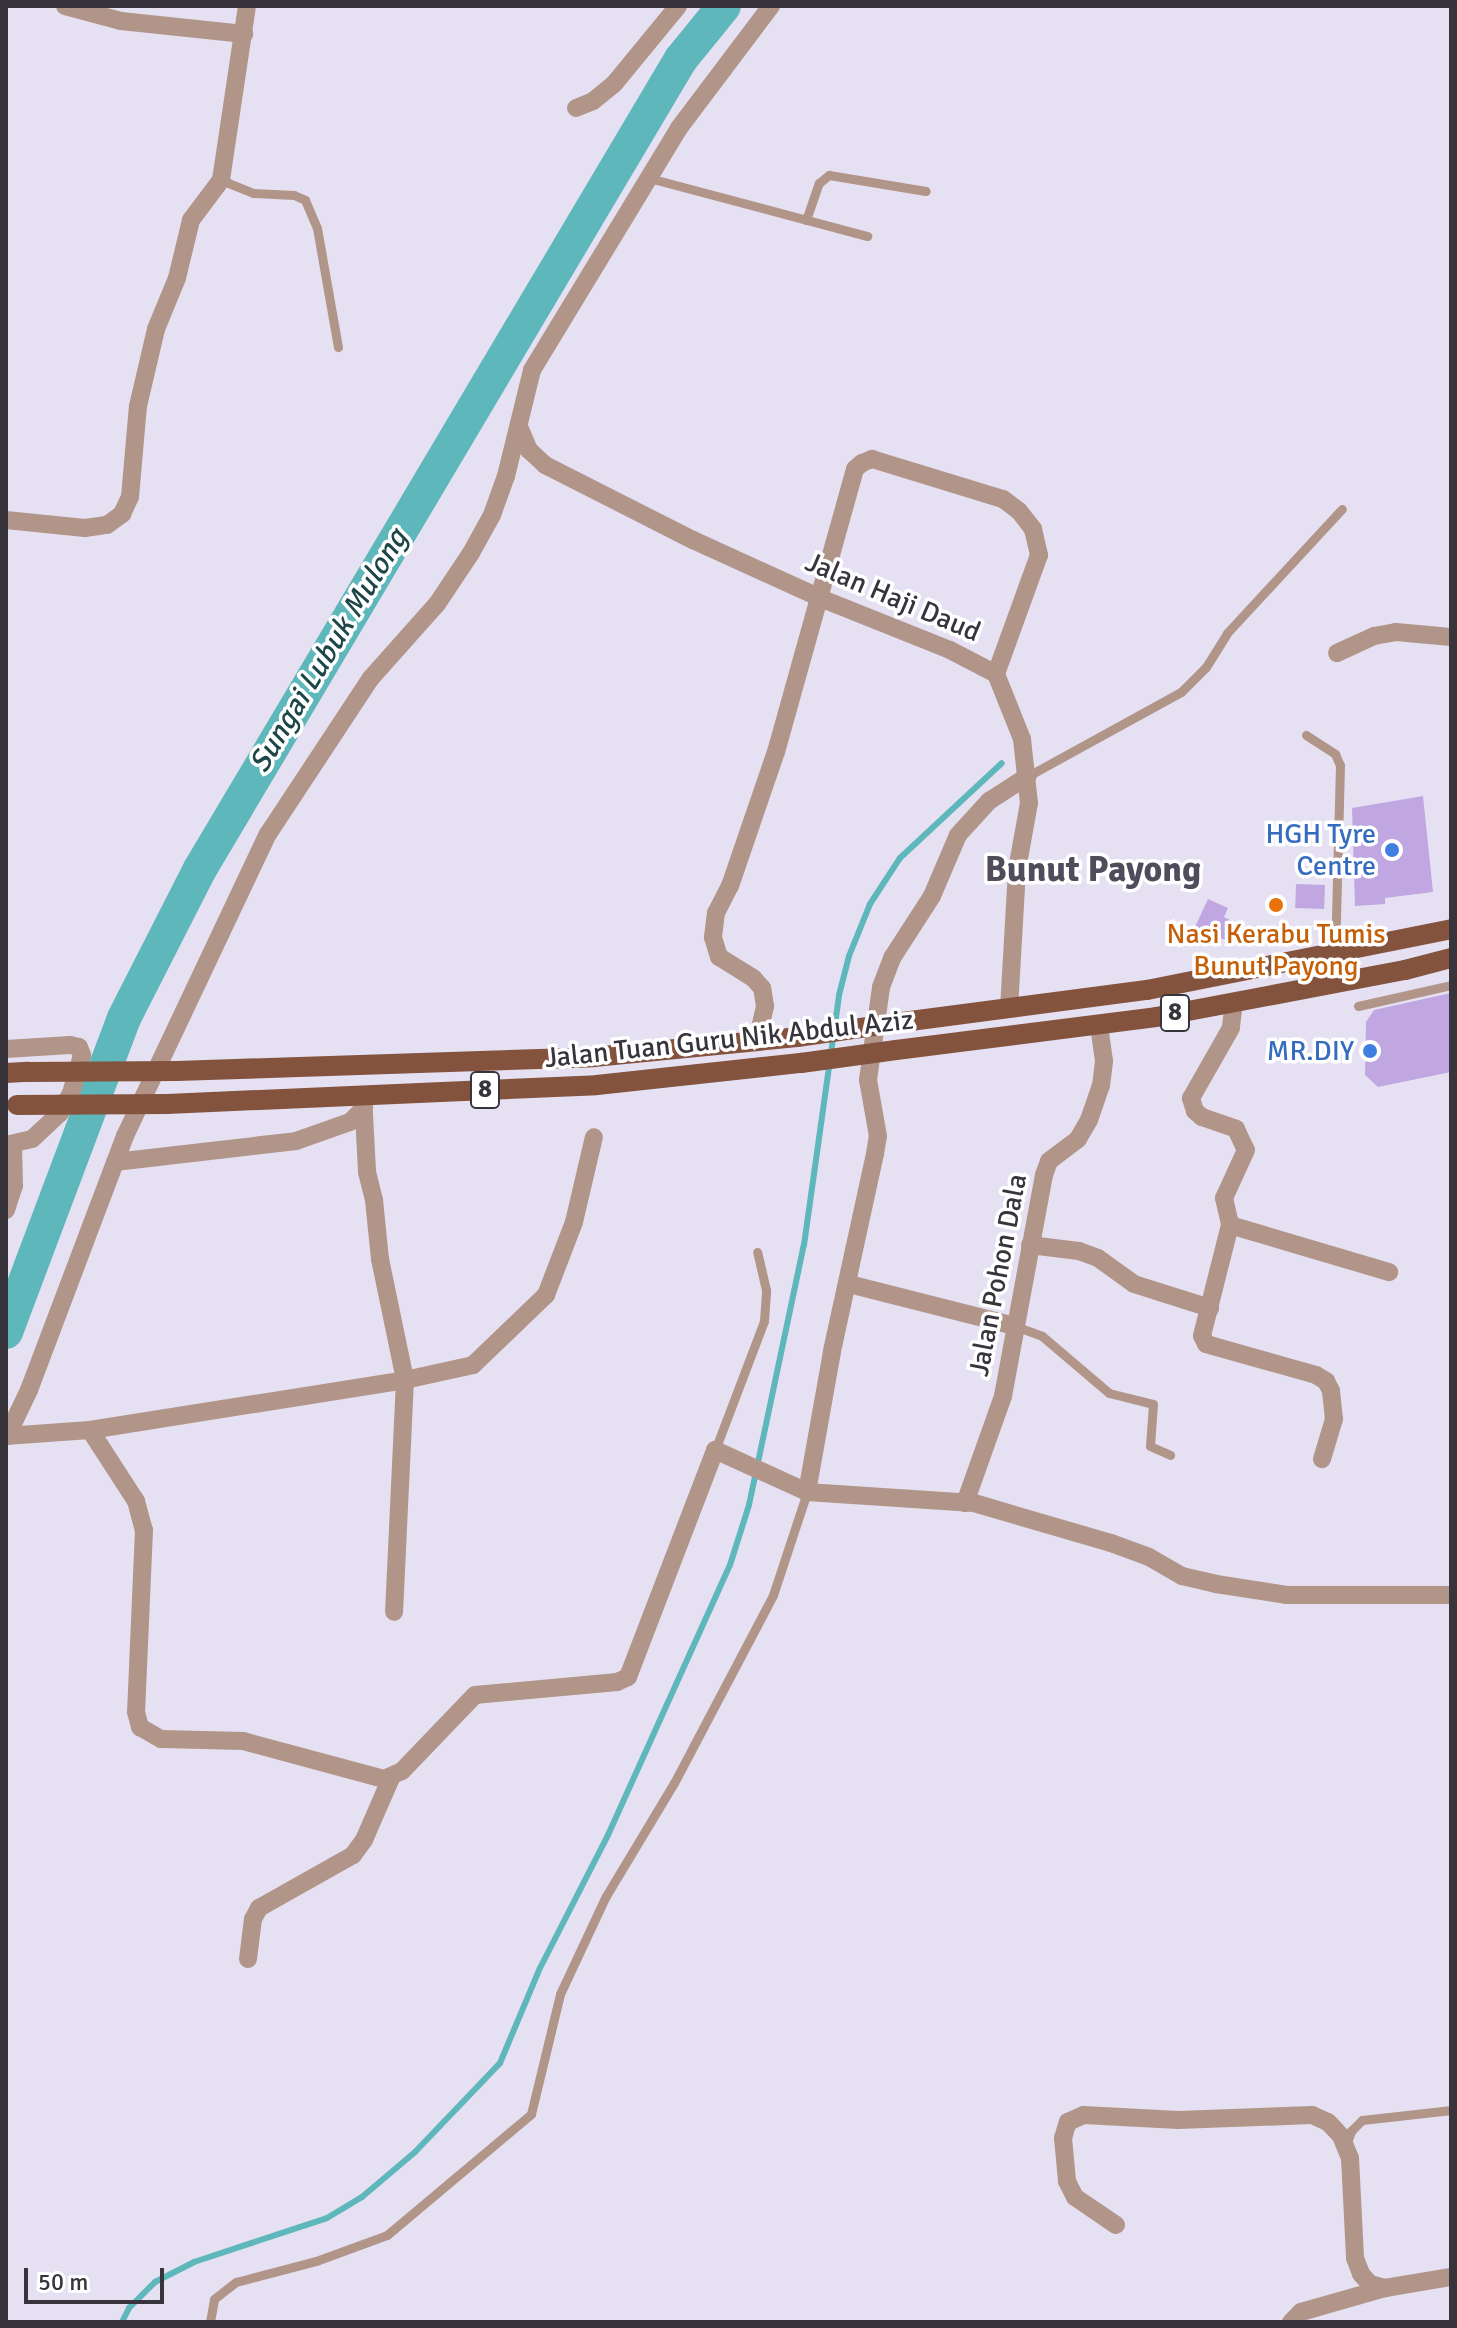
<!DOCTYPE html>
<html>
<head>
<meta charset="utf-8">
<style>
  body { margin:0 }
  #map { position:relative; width:1457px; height:2328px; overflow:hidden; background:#e6e0f3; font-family:Signika,sans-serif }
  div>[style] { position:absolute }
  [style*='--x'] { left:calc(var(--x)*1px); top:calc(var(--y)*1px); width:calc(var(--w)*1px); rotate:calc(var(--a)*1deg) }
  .stream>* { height:6px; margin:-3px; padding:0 3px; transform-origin:3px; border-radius:3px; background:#5eb7bb }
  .river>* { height:34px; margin:-17px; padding:0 17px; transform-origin:17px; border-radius:17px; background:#5eb7bb }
  .building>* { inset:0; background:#c1a7e1; transform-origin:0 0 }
  .lane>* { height:9px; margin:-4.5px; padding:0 4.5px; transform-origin:4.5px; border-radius:4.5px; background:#b19589 }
  .street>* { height:18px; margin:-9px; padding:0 9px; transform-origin:9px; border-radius:9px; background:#b19589 }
  .primary>* { height:20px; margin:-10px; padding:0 10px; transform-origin:10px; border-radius:10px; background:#83533e }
  .primary-bridge>* { height:20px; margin:-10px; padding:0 10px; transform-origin:10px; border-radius:10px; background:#83533e }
  .dots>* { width:22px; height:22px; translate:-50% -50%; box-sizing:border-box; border:4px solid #fff; border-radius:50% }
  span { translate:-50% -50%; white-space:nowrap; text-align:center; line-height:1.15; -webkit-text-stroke:7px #fff; paint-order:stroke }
  .shield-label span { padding:2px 6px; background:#fff; border:2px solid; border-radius:6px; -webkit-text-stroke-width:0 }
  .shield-label { font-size:26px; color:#37343c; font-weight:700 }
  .street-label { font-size:28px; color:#37343c }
  .shop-label { font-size:28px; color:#366cbe }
  .right { translate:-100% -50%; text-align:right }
  .food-label { font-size:28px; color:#c56008 }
  .water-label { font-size:30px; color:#1d4648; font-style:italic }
  .district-label { font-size:36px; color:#514c5c; font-weight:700 }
  .frame { position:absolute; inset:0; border:8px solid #37343c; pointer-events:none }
  .scale { position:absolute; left:24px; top:2268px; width:140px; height:36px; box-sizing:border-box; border:4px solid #37343c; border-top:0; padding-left:10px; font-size:24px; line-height:28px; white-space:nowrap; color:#37343c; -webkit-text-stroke:6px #fff; paint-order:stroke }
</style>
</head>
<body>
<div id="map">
  <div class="stream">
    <i style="--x:122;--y:2322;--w:16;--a:-63"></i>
    <i style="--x:129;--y:2308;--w:37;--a:-45"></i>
    <i style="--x:155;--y:2282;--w:44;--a:-27.1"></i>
    <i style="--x:194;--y:2262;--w:140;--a:-18.3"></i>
    <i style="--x:327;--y:2218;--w:41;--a:-31"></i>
    <i style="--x:362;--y:2197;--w:70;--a:-40.3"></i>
    <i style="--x:415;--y:2152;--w:123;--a:-46.3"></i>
    <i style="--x:500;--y:2063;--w:103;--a:-67.2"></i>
    <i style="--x:540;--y:1968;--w:149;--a:-62.9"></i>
    <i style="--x:608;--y:1835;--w:296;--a:-65.7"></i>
    <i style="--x:730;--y:1565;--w:63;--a:-72.4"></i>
    <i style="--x:749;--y:1505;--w:266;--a:-78.1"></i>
    <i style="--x:804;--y:1245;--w:252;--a:-82"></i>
    <i style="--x:839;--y:995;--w:40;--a:-75.6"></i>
    <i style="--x:849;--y:956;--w:56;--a:-68"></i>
    <i style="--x:870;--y:904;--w:55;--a:-56.9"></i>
    <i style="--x:900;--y:858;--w:139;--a:-43"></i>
  </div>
  <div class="river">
    <i style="--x:6;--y:1332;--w:335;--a:-69.4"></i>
    <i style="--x:124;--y:1018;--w:167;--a:-63"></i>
    <i style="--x:200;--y:869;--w:942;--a:-59.3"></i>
    <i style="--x:681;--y:59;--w:68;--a:-50.9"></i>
  </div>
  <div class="building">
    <i style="clip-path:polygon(1423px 796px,1433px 892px,1385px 898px,1385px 904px,1355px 906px,1352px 808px)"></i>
    <i style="left:1296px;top:884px;width:29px;height:24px;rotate:2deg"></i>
    <i style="clip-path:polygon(1208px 899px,1228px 908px,1224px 917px,1234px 922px,1226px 940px,1194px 929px)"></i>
    <i style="clip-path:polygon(1451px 993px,1451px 1072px,1378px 1087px,1365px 1075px,1366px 1022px,1374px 1010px)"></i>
  </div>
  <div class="lane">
    <i style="--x:649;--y:178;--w:226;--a:14.9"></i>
    <i style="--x:221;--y:180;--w:35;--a:22"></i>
    <i style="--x:253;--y:193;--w:41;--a:2.8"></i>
    <i style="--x:294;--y:195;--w:12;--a:24"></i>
    <i style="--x:305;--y:200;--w:30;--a:67"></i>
    <i style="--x:317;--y:228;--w:121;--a:80"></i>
    <i style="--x:806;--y:220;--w:39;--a:-71"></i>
    <i style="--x:819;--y:183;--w:13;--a:-39"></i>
    <i style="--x:829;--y:175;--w:98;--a:9.4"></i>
    <i style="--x:1306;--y:735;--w:35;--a:33"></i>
    <i style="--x:1335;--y:754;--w:12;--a:66"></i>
    <i style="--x:1340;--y:765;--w:186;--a:91.5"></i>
    <i style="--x:1028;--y:776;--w:175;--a:-28.8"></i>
    <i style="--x:1181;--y:692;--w:35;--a:-45"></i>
    <i style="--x:1206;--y:667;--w:40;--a:-58"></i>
    <i style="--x:1227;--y:633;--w:169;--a:-47.2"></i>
    <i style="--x:1358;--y:1006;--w:95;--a:-12.7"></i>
    <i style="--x:1015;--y:1326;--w:29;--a:20"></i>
    <i style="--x:1042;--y:1336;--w:88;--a:40.4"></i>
    <i style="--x:1109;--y:1393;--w:45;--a:14"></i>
    <i style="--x:1153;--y:1404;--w:42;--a:94.1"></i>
    <i style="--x:1150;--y:1446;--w:22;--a:24"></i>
    <i style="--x:715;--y:1450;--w:138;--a:-69.2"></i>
    <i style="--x:764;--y:1321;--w:31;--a:-86"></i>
    <i style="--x:766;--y:1290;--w:39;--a:-103"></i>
    <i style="--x:1346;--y:2145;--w:15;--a:-70"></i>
    <i style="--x:1351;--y:2131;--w:16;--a:-45"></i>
    <i style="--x:1362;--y:2120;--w:90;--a:-6.4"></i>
    <i style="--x:210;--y:2322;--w:23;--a:-80"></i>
    <i style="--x:214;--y:2299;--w:28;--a:-38"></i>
    <i style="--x:236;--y:2282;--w:83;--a:-14.7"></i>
    <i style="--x:316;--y:2261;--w:76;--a:-20.1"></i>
    <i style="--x:387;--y:2235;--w:188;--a:-40"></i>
    <i style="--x:531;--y:2114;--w:123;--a:-76.4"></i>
    <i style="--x:560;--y:1994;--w:108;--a:-64.9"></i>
    <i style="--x:606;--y:1896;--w:132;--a:-59"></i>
    <i style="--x:674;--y:1783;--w:212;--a:-62.2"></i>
    <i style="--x:773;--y:1595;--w:108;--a:-71.7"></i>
  </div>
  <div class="street">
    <i style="--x:65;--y:6;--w:58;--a:15"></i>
    <i style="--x:121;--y:21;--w:124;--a:6"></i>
    <i style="--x:576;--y:108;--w:18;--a:-22"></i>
    <i style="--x:593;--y:101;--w:27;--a:-39"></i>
    <i style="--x:614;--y:84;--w:101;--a:-50.6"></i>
    <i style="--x:520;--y:429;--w:23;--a:67"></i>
    <i style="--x:529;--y:450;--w:22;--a:43"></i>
    <i style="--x:545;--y:465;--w:166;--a:26.9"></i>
    <i style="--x:693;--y:540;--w:140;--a:24.5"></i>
    <i style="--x:820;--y:598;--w:140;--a:21.8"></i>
    <i style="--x:950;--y:650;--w:52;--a:27.6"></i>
    <i style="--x:996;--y:674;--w:70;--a:68.2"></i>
    <i style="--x:1022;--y:739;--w:64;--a:83.8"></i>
    <i style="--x:1029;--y:803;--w:68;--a:100.2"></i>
    <i style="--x:1017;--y:870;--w:138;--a:93.3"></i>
    <i style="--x:6;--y:520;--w:79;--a:5.8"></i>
    <i style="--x:85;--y:528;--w:22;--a:-8"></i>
    <i style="--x:107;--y:525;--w:19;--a:-36"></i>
    <i style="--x:122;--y:514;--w:19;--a:-65"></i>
    <i style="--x:130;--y:497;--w:91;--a:-85"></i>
    <i style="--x:138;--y:406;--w:79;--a:-76.8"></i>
    <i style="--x:156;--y:329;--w:55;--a:-67.6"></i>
    <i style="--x:177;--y:278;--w:60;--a:-76.4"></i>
    <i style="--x:191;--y:220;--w:50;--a:-53.1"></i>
    <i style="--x:221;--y:180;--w:176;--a:-81.5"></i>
    <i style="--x:1337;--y:653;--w:41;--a:-24.7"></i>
    <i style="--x:1374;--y:636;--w:22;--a:-10"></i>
    <i style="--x:1396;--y:632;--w:55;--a:5.2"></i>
    <i style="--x:1234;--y:1002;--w:26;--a:97"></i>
    <i style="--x:1231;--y:1028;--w:81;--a:119.7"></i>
    <i style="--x:1191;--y:1098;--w:14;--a:73"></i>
    <i style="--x:1195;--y:1111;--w:9;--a:41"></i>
    <i style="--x:1202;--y:1117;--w:36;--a:19"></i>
    <i style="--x:1236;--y:1129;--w:23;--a:65"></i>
    <i style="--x:1246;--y:1150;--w:53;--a:114.6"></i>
    <i style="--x:1224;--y:1198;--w:28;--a:77"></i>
    <i style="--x:1230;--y:1225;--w:114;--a:104.2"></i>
    <i style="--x:1202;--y:1336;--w:9;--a:63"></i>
    <i style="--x:1206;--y:1344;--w:114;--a:15.7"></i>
    <i style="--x:1316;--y:1375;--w:12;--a:31"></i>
    <i style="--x:1326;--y:1381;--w:11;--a:63"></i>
    <i style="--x:1331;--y:1391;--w:28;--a:84"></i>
    <i style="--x:1334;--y:1419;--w:42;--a:106.7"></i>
    <i style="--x:757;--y:1041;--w:36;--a:-77"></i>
    <i style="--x:765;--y:1006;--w:18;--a:-99"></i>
    <i style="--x:762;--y:988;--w:13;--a:-132"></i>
    <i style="--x:753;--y:978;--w:40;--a:-148"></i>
    <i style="--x:719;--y:957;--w:21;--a:-107"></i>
    <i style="--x:713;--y:937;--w:24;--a:-83"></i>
    <i style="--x:716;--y:913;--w:30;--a:-63"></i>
    <i style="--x:730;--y:886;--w:142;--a:-71.1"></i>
    <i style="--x:776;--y:752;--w:294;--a:-74.4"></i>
    <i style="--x:855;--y:469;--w:9;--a:-41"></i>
    <i style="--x:862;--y:463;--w:11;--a:-22"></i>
    <i style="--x:872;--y:459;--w:137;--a:17"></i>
    <i style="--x:1003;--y:499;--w:20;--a:37"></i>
    <i style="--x:1019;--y:511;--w:23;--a:52"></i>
    <i style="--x:1033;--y:529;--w:27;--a:77"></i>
    <i style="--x:1039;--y:555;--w:127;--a:109.9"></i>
    <i style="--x:6;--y:1049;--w:64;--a:-3.6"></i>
    <i style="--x:70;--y:1045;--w:9;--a:13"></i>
    <i style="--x:79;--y:1047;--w:9;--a:69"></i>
    <i style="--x:82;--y:1055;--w:40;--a:106"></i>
    <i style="--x:71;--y:1093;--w:23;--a:119"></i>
    <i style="--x:60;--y:1113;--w:38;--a:137"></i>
    <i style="--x:32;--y:1139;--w:27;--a:167"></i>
    <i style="--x:363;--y:1095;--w:77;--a:87"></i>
    <i style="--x:367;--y:1172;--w:29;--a:76"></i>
    <i style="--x:374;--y:1200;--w:59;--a:84.2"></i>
    <i style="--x:380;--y:1259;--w:124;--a:78.3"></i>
    <i style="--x:405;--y:1380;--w:232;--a:92.7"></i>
    <i style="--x:115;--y:1162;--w:182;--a:-6.6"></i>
    <i style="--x:296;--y:1141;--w:57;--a:-19.4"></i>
    <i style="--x:350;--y:1122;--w:20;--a:-45"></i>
    <i style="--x:6;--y:1210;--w:25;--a:-72"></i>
    <i style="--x:14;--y:1186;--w:42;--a:-91.4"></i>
    <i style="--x:1230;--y:1225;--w:166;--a:16.5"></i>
    <i style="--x:1030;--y:1245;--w:49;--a:7"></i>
    <i style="--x:1079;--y:1251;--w:20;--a:20"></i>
    <i style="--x:1098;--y:1258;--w:44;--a:35.8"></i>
    <i style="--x:1134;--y:1284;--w:80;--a:17.5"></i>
    <i style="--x:849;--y:1284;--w:171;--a:14.2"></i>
    <i style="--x:90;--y:1430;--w:85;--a:57.1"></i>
    <i style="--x:136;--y:1501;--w:30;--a:75"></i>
    <i style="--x:144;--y:1530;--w:182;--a:92.5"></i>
    <i style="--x:136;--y:1712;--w:16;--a:75"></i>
    <i style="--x:140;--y:1727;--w:24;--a:30"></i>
    <i style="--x:161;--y:1739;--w:82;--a:1.4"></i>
    <i style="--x:243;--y:1741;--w:146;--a:15.1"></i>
    <i style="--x:384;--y:1779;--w:20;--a:-24"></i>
    <i style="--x:402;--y:1771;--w:105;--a:-46.2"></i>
    <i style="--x:475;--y:1695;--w:143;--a:-5.2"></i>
    <i style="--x:617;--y:1682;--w:12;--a:-24"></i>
    <i style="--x:628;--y:1677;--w:243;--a:-69"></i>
    <i style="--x:715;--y:1450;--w:101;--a:24.5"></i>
    <i style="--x:807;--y:1492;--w:167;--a:3.8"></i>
    <i style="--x:974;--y:1503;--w:143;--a:16.3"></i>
    <i style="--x:1111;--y:1543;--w:40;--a:20.2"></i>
    <i style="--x:1149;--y:1557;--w:38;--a:30"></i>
    <i style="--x:1182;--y:1576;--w:35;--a:13"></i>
    <i style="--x:1216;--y:1584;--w:72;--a:8.8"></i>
    <i style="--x:1287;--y:1595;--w:164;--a:0"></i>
    <i style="--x:6;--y:1436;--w:84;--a:-4.1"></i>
    <i style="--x:90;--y:1430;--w:319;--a:-9"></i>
    <i style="--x:405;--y:1380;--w:70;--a:-12.4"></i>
    <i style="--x:473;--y:1365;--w:101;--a:-43.8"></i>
    <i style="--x:546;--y:1295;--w:78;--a:-69"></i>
    <i style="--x:574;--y:1222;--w:87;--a:-76.8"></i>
    <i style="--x:7;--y:1436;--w:51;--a:-64.4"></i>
    <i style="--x:29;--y:1390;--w:272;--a:-69.3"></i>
    <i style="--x:125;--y:1136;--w:334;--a:-64.7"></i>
    <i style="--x:268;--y:834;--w:187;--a:-56.6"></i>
    <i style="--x:371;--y:678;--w:99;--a:-48.3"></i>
    <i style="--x:437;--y:604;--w:61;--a:-56.3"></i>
    <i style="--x:471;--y:553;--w:43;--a:-61.1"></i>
    <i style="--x:492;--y:515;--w:41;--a:-70.3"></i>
    <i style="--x:506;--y:476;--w:109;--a:-76.2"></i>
    <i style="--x:532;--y:370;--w:283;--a:-58.7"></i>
    <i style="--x:679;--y:128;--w:153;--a:-53"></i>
    <i style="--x:807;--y:1492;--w:143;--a:-79.9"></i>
    <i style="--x:832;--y:1351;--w:202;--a:-77.7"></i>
    <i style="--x:875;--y:1154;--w:18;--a:-81"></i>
    <i style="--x:878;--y:1136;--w:57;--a:-100.1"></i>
    <i style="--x:868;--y:1080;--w:94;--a:-82"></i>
    <i style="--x:881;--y:987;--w:31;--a:-69"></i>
    <i style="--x:892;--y:958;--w:74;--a:-57.2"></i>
    <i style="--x:932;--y:896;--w:66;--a:-66.9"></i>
    <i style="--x:958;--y:835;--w:46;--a:-47.6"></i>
    <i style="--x:989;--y:801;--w:46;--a:-32.7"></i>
    <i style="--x:965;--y:1503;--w:114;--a:-70.4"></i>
    <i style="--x:1003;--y:1396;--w:225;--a:-79.5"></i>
    <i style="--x:1044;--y:1175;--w:15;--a:-70"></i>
    <i style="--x:1049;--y:1161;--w:36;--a:-37"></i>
    <i style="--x:1078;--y:1139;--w:22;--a:-60"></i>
    <i style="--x:1089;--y:1120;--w:36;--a:-71"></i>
    <i style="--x:1101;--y:1086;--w:25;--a:-83"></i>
    <i style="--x:1104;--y:1061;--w:37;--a:-98"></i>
    <i style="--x:248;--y:1959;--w:40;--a:-82.9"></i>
    <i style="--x:253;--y:1919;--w:13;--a:-61"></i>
    <i style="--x:259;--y:1908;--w:108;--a:-29.4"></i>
    <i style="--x:353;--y:1855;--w:19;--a:-54"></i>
    <i style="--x:364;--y:1840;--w:68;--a:-66.5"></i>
    <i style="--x:1116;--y:2225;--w:50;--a:-145.7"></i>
    <i style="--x:1075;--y:2197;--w:18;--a:-117"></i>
    <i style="--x:1067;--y:2181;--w:43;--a:-95.3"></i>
    <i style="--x:1063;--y:2138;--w:17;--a:-73"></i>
    <i style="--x:1068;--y:2122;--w:17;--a:-24"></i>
    <i style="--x:1084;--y:2115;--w:94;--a:3"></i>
    <i style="--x:1178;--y:2120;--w:134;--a:-2.1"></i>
    <i style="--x:1312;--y:2115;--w:17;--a:24"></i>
    <i style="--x:1328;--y:2122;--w:19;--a:47"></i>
    <i style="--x:1341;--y:2136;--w:24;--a:68"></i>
    <i style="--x:1350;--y:2158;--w:100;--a:87.1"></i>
    <i style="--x:1355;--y:2258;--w:17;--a:69"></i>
    <i style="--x:1361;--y:2274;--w:13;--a:48"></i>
    <i style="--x:1370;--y:2284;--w:16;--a:15"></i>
    <i style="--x:1385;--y:2288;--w:67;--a:-9.5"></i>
    <i style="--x:1291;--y:2322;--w:14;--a:-45"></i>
    <i style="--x:1301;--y:2312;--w:87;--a:-15.9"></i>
  </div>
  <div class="primary">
    <i style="--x:895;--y:1023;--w:254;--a:-7.5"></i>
    <i style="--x:1147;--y:990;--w:310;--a:-11.3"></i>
    <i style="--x:896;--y:1050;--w:262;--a:-7.2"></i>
    <i style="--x:1156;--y:1017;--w:253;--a:-10.7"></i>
    <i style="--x:1405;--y:970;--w:48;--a:-14.6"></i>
    <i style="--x:177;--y:1071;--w:417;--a:-1.9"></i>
    <i style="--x:594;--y:1057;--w:204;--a:-5.6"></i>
    <i style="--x:6;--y:1073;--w:22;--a:-3"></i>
    <i style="--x:167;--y:1104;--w:430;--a:-2.5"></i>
    <i style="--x:597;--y:1085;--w:205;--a:-6.2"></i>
  </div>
  <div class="primary-bridge">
    <i style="--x:797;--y:1037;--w:99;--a:-8.1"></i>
    <i style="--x:801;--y:1063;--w:96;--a:-7.8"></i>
    <i style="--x:28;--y:1072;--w:149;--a:-0.4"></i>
    <i style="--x:17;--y:1105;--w:150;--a:-0.4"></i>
  </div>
  <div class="dots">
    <i style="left:1392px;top:850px;background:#3f7fe0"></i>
    <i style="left:1276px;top:905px;background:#e8710a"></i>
    <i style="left:1370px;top:1051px;background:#3f7fe0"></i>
  </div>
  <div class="shield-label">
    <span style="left:1175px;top:1013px">8</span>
    <span style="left:485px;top:1090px">8</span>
  </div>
  <div class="street-label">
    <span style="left:893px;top:597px;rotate:23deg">Jalan Haji Daud</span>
    <span style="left:729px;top:1039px;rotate:-6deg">Jalan Tuan Guru Nik Abdul Aziz</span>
    <span style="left:998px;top:1275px;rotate:-79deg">Jalan Pohon Dala</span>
  </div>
  <div class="shop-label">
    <span class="right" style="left:1376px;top:850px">HGH Tyre<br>Centre</span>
    <span class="right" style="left:1354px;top:1051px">MR.DIY</span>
  </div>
  <div class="food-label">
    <span style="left:1276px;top:950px">Nasi Kerabu Tumis<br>Bunut Payong</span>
  </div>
  <div class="water-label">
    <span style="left:329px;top:651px;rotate:-59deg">Sungai Lubuk Mulong</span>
  </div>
  <div class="district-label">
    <span style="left:1093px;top:870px">Bunut Payong</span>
  </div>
  <div class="frame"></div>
  <div class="scale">50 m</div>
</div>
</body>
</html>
